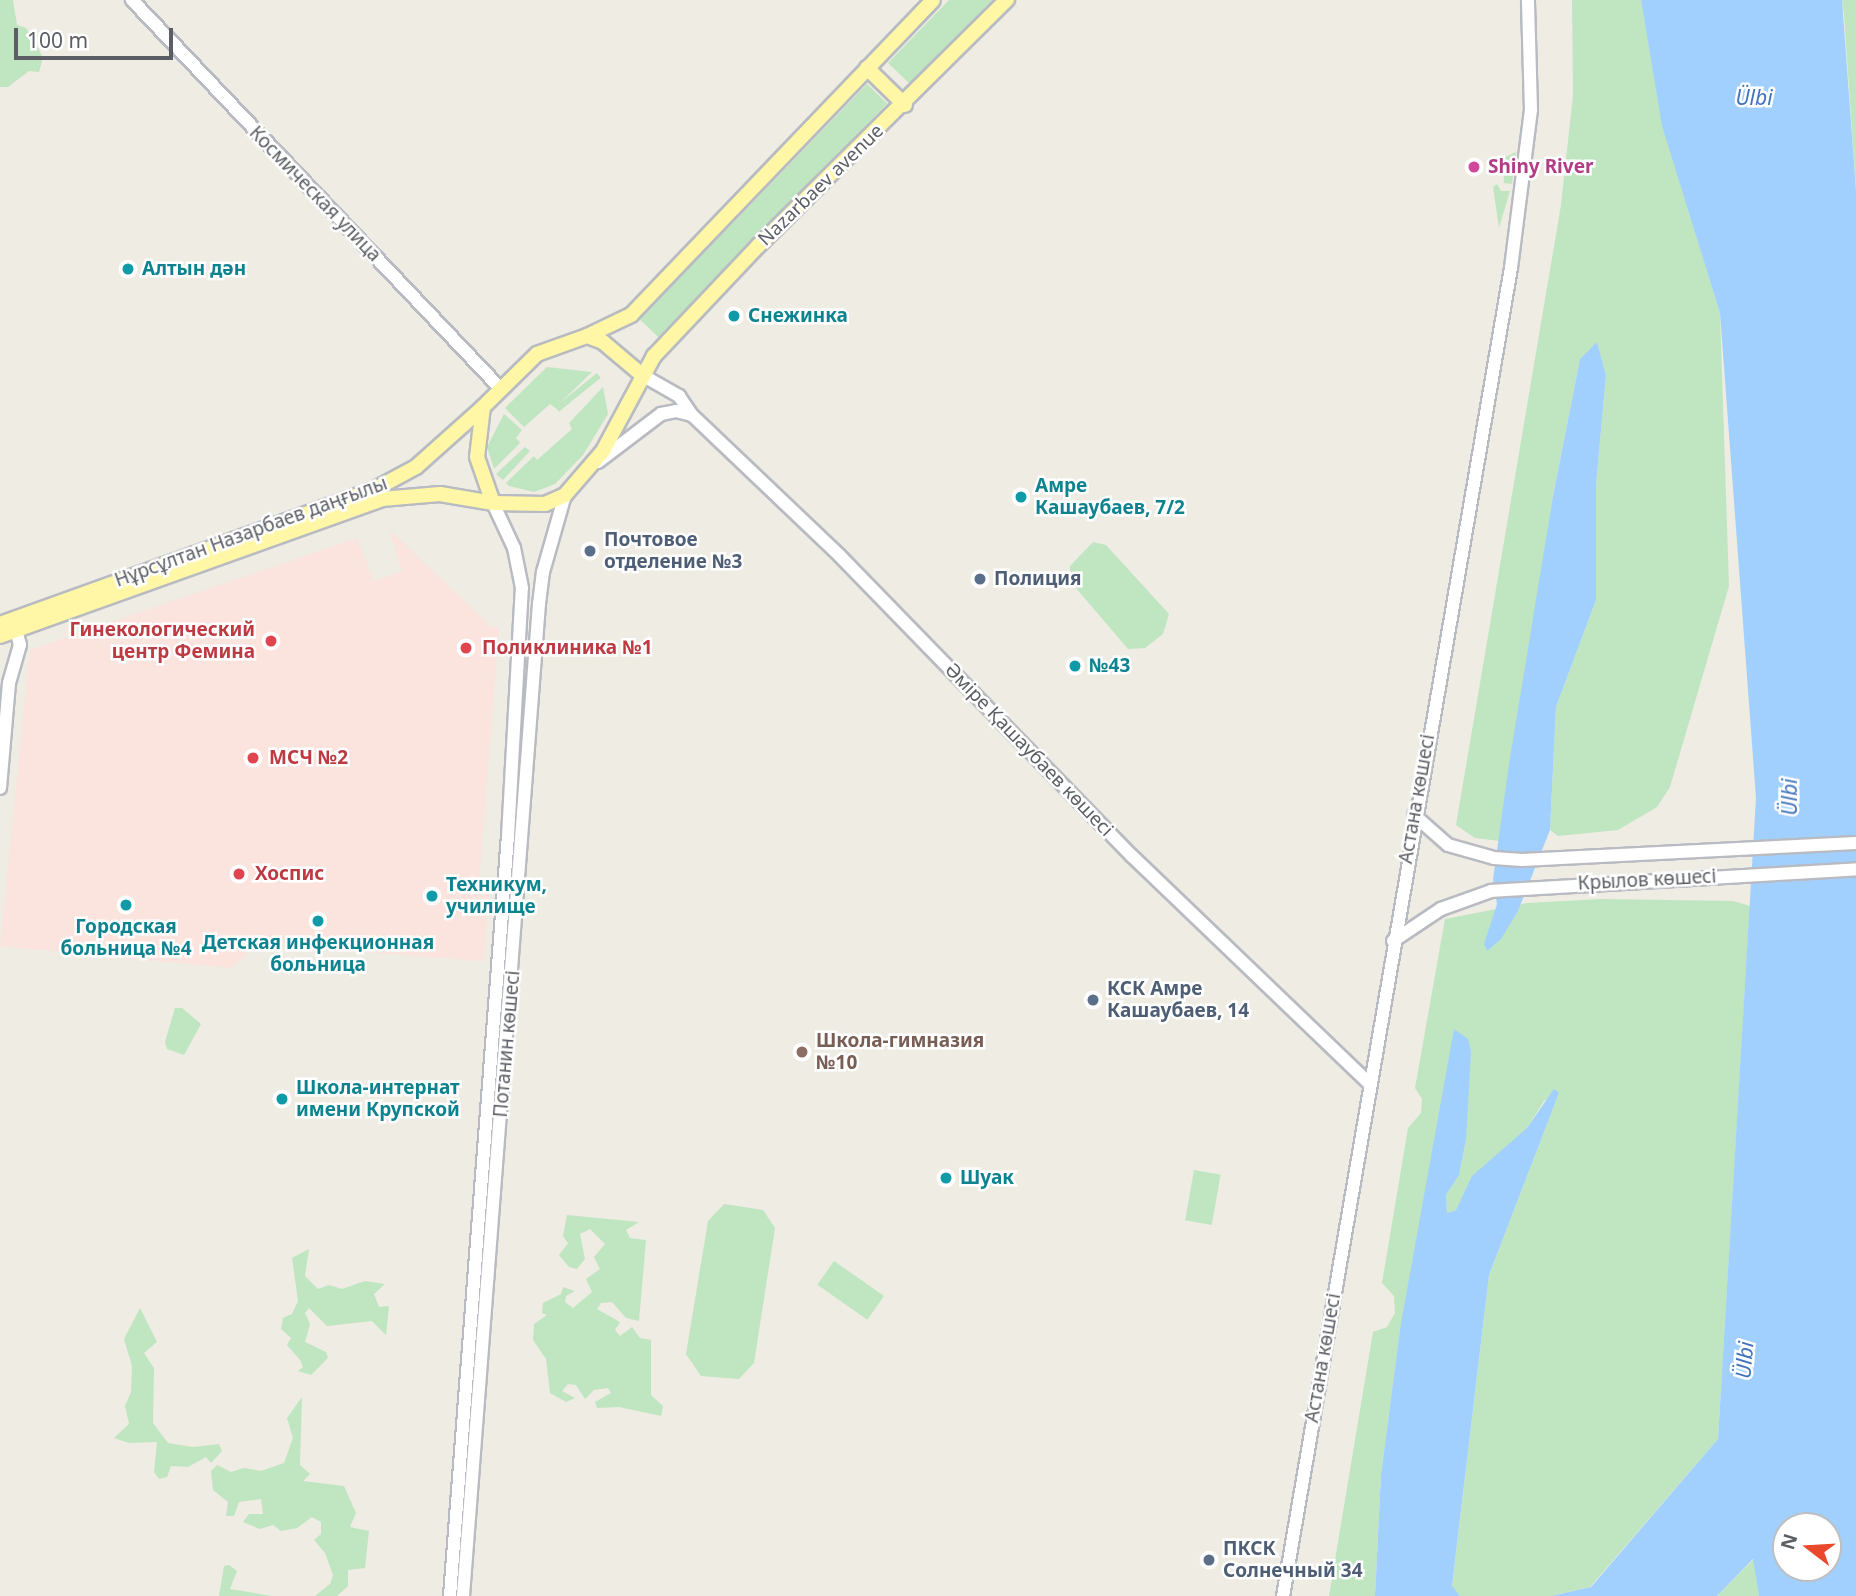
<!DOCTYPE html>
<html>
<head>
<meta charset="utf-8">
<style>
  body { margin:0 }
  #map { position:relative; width:1856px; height:1596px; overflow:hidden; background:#eeece3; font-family:"Noto Sans",sans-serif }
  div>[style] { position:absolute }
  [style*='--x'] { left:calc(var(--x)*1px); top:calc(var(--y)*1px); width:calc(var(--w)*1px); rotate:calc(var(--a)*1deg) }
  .medical>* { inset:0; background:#fbe3de }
  .green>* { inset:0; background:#bfe6c1; transform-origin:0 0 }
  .water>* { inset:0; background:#a1d0ff }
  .roads { filter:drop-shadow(2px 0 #b8bbc1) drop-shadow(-2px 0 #b8bbc1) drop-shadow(0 2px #b8bbc1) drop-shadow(0 -2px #b8bbc1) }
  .secondary>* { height:12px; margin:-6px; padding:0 6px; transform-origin:6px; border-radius:6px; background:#fff }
  .primary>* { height:14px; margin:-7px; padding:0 7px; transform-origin:7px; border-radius:7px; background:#fff7a6 }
  .dots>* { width:19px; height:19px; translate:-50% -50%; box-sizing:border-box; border:4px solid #fff; border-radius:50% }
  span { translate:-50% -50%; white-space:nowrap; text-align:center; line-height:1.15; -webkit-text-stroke:5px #fff; paint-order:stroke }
  .hotel-label { font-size:19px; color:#b23c85; font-weight:700 }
  .left { translate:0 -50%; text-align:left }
  .street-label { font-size:19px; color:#5b5e64 }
  .culture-label { font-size:19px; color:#0d838f; font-weight:700 }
  .service-label { font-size:19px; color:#4e5e75; font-weight:700 }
  .health-label { font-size:19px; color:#be3a42; font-weight:700 }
  .right { translate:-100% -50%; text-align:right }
  .education-label { font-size:19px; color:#785e54; font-weight:700 }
  .water-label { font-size:21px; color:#4073bb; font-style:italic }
  .north { position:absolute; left:1772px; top:1512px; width:70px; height:70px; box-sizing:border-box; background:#fff; border:2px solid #bdbfc1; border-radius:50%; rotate:287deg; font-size:19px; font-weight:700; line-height:28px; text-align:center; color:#5b5e64 }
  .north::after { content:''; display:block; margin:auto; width:24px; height:32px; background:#ea492c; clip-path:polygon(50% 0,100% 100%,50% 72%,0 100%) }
  .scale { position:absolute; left:14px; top:28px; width:159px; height:32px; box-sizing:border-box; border:4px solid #5b5e64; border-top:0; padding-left:9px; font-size:21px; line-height:24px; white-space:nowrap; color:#5b5e64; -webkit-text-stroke:5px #fff; paint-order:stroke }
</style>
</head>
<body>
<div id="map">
  <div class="medical">
    <i style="clip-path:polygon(389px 529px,491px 627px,499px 628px,479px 883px,490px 887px,483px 961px,258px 944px,231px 968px,0 946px,30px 650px,357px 538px,374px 581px,402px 571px)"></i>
  </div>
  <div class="green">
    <i style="clip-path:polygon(0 0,13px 0,17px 25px,26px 28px,43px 57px,39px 72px,29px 71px,8px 87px,0 87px)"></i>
    <i style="clip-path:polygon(949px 0,993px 0,911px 85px,888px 63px)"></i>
    <i style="clip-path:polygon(1572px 0,1641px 0,1663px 126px,1720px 313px,1729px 586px,1670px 787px,1657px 807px,1618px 830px,1558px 836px,1550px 830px,1556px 707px,1596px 600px,1596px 485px,1606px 375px,1597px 343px,1580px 359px,1553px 496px,1500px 841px,1475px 838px,1456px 825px,1561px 205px,1573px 95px)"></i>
    <i style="clip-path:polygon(1842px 0,1856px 0,1856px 190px,1844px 15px)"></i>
    <i style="left:867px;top:84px;width:28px;height:327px;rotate:44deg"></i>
    <i style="clip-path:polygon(1516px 152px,1512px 184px,1504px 183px,1503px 158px)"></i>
    <i style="clip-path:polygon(1497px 184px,1501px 191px,1510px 191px,1499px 228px,1493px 187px)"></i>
    <i style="clip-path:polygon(547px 367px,592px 372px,555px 408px,550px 404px,524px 427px,505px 408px)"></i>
    <i style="left:597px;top:373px;width:6px;height:54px;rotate:51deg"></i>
    <i style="clip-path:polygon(603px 387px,608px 414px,583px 455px,555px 484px,534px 492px,509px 486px,506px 483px,534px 456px,537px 460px,572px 429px,569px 423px)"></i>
    <i style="clip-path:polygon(504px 414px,522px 430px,516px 438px,520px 443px,494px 469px,487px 447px)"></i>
    <i style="clip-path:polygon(525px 447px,530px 451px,503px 480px,496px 474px)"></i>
    <i style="clip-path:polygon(1093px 542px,1106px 545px,1169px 614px,1163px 634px,1145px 648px,1128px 649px,1070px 581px,1070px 566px)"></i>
    <i style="clip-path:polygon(1601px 899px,1733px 901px,1750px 906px,1718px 1439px,1590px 1587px,1551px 1596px,1460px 1596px,1452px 1587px,1489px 1275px,1559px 1093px,1544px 1101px,1527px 1128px,1473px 1176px,1456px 1210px,1447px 1213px,1446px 1195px,1459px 1175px,1466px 1140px,1466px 1098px,1400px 1329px,1381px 1475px,1375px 1596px,1329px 1596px,1373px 1332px,1387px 1327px,1395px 1313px,1394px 1296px,1382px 1283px,1408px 1128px,1421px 1113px,1422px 1099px,1415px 1088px,1445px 919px,1527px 903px)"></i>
    <i style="clip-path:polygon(175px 1008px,182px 1008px,201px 1024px,184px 1055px,167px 1049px,165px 1042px)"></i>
    <i style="left:1194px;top:1170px;width:27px;height:51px;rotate:10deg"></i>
    <i style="clip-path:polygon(724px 1204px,763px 1210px,775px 1228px,754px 1363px,739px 1379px,701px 1376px,686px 1354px,708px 1221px)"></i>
    <i style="clip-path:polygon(567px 1215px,639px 1222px,626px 1230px,630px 1238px,646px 1240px,639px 1321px,626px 1318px,612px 1302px,601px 1303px,597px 1309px,620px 1322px,615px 1330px,620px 1336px,632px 1327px,640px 1338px,651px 1340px,651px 1395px,663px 1406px,661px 1416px,619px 1407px,597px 1408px,595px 1402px,611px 1393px,608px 1388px,594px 1390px,585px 1399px,576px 1385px,568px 1384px,562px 1391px,575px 1398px,566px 1402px,550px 1393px,546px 1359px,533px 1340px,534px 1324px,547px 1315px,542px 1313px,543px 1303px,561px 1294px,563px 1287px,575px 1291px,566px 1296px,565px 1302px,573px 1308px,592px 1292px,586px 1279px,600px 1269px,594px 1257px,605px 1244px,590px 1229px,580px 1234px,585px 1259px,577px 1269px,569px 1267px,559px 1255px,568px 1243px,563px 1236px)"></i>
    <i style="clip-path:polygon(309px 1249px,305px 1276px,318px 1289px,329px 1285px,342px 1289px,365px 1281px,385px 1284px,374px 1294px,379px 1307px,389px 1306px,386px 1335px,372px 1321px,327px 1326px,309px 1308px,305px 1313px,310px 1324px,305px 1342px,326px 1352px,328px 1358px,311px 1375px,298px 1371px,303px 1367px,300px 1360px,287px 1345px,291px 1338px,281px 1329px,283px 1318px,292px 1314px,298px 1301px,292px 1258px)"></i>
    <i style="left:834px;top:1261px;width:61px;height:29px;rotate:35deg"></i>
    <i style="clip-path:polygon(140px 1308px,157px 1342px,144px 1353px,154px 1368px,153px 1423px,168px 1443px,193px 1447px,219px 1444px,222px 1451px,211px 1463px,206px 1457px,188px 1467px,171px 1466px,167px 1477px,159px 1479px,154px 1472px,157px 1442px,129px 1443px,114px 1438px,129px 1424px,125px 1406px,131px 1392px,132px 1366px,124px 1339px)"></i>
    <i style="clip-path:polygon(302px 1397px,300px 1465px,310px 1474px,303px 1481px,344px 1486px,356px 1513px,350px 1527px,369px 1531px,365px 1568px,348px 1570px,348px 1586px,337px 1596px,315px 1596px,330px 1584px,333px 1575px,325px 1553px,314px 1540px,321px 1534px,321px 1522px,312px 1517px,297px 1528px,281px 1531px,273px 1525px,260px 1529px,243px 1522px,249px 1514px,263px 1514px,261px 1499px,239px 1502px,234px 1516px,226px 1516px,228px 1502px,213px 1490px,211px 1471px,217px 1465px,231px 1472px,244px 1468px,261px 1471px,284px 1463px,293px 1438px,287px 1418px)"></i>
    <i style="clip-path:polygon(1754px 1559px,1759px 1596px,1717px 1596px)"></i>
    <i style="clip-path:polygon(229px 1565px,237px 1571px,230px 1589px,272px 1596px,219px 1596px,224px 1566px)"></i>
  </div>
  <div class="water">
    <i style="clip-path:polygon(evenodd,1641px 0,1842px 0,1856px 191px,1856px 1596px,1759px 1596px,1753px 1559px,1717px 1596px,1551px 1596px,1591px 1587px,1718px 1439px,1756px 798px,1720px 313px,1662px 126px,1641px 0,1786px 1526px,1828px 1526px,1828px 1568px,1786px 1568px,1786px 1526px)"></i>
    <i style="clip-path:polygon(1597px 342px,1606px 375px,1596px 485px,1596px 600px,1556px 707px,1550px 830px,1518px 911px,1501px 939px,1487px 951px,1484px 944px,1497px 904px,1493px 879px,1509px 764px,1553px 496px,1580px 359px)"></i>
    <i style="clip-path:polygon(1454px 1029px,1468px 1039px,1471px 1052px,1466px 1140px,1459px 1175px,1446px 1195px,1447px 1213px,1456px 1210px,1472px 1176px,1527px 1128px,1554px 1089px,1559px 1093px,1489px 1275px,1452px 1586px,1460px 1596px,1375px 1596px,1381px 1475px,1400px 1329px)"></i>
  </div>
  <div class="roads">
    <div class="secondary">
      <i style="--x:132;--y:0;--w:535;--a:46.52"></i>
      <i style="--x:642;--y:375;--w:43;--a:29.6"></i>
      <i style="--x:679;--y:396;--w:23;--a:56"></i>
      <i style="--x:692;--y:415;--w:204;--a:43.6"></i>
      <i style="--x:840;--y:556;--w:419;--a:45.8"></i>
      <i style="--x:1132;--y:856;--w:328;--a:43.8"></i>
      <i style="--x:598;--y:462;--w:79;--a:-37.3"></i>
      <i style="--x:661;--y:414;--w:15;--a:-11"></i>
      <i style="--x:676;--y:411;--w:16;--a:14"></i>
      <i style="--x:0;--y:788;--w:105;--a:-85.1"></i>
      <i style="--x:9;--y:683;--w:40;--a:-74"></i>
      <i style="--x:20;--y:645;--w:16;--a:-105"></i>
      <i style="--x:1414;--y:815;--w:45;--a:41.4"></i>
      <i style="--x:1448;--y:845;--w:48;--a:15.8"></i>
      <i style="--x:1494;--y:858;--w:28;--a:4"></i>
      <i style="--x:1522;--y:860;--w:334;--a:-2.9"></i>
      <i style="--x:1393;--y:941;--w:58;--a:-33.7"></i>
      <i style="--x:1441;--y:909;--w:53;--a:-19.8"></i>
      <i style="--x:1491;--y:891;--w:366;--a:-3.4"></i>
      <i style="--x:450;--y:1596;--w:762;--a:-85.64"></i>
      <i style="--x:508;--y:836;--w:248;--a:-86.8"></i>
      <i style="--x:522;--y:588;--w:41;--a:-101.3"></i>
      <i style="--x:514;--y:548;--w:50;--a:-115"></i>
      <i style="--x:463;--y:1596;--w:995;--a:-85.62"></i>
      <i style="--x:539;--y:604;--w:32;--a:-83"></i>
      <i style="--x:543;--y:572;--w:80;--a:-74.1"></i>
      <i style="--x:1283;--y:1596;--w:1347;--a:-80.26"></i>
      <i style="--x:1511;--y:268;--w:159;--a:-82.8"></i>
      <i style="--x:1531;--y:110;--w:110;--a:-91.6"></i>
    </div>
    <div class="primary">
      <i style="--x:867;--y:68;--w:53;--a:44.2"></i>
      <i style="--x:587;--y:336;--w:49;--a:-25.5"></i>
      <i style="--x:631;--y:315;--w:436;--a:-46.2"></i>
      <i style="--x:642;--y:375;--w:51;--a:-139.8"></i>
      <i style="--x:603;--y:342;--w:17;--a:-159"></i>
      <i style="--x:587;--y:336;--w:53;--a:160.2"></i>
      <i style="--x:537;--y:354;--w:76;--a:135.5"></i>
      <i style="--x:483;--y:407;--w:50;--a:96.8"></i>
      <i style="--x:477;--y:457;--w:49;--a:70.8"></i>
      <i style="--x:493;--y:503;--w:52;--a:1.1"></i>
      <i style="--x:545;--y:504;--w:22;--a:-24"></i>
      <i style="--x:565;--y:495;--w:58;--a:-49.2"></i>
      <i style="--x:603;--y:451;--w:108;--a:-61.8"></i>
      <i style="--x:654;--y:356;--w:153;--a:-46.6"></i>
      <i style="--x:759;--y:245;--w:349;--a:-44.7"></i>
      <i style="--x:0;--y:624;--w:401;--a:-19.8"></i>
      <i style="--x:377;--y:488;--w:44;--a:-28.3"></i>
      <i style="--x:416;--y:467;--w:89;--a:-41.8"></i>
      <i style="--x:0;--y:636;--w:406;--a:-19.7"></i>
      <i style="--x:382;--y:499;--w:58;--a:-4.9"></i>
      <i style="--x:440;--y:494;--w:54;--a:9.6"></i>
    </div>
  </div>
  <div class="dots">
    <i style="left:1474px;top:167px;background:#d1479c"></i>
    <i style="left:128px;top:269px;background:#0f9aa8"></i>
    <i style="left:734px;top:316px;background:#0f9aa8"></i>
    <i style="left:1021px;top:497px;background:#0f9aa8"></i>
    <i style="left:590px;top:551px;background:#5c6f8a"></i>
    <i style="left:980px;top:579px;background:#5c6f8a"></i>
    <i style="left:271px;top:641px;background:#e0444e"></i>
    <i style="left:466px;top:648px;background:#e0444e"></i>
    <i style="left:1075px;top:666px;background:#0f9aa8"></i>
    <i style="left:253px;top:758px;background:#e0444e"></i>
    <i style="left:239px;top:874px;background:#e0444e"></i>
    <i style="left:432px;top:896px;background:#0f9aa8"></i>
    <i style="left:126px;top:905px;background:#0f9aa8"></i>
    <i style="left:318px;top:921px;background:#0f9aa8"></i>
    <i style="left:1093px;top:1000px;background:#5c6f8a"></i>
    <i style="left:802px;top:1052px;background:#8d6e63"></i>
    <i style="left:282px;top:1099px;background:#0f9aa8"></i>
    <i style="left:946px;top:1178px;background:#0f9aa8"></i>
    <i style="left:1209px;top:1560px;background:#5c6f8a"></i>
  </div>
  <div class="hotel-label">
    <span class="left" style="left:1488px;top:167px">Shiny River</span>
  </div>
  <div class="street-label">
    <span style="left:821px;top:185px;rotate:-44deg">Nazarbaev avenue</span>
    <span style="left:315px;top:194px;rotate:46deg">Космическая улица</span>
    <span style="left:251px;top:532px;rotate:-20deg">Нұрсұлтан Назарбаев даңғылы</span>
    <span style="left:1029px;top:750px;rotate:46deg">Әміре Қашаубаев көшесі</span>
    <span style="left:1417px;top:799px;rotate:-80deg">Астана көшесі</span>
    <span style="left:1647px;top:880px;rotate:-3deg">Крылов көшесі</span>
    <span style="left:507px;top:1044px;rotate:-85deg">Потанин көшесі</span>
    <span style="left:1323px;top:1358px;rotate:-80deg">Астана көшесі</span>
  </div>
  <div class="culture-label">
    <span class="left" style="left:142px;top:269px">Алтын дән</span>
    <span class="left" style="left:748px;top:316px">Снежинка</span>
    <span class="left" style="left:1035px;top:497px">Амре<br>Кашаубаев, 7/2</span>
    <span class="left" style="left:1089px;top:666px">№43</span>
    <span class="left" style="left:446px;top:896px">Техникум,<br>училище</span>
    <span style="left:126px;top:938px">Городская<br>больница №4</span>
    <span style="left:318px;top:954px">Детская инфекционная<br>больница</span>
    <span class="left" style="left:296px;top:1099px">Школа-интернат<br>имени Крупской</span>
    <span class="left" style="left:960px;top:1178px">Шуак</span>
  </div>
  <div class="service-label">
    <span class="left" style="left:604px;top:551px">Почтовое<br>отделение №3</span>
    <span class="left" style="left:994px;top:579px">Полиция</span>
    <span class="left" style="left:1107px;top:1000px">КСК Амре<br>Кашаубаев, 14</span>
    <span class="left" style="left:1223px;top:1560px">ПКСК<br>Солнечный 34</span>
  </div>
  <div class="health-label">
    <span class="right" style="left:255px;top:641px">Гинекологический<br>центр Фемина</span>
    <span class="left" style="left:482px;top:648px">Поликлиника №1</span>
    <span class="left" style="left:269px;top:758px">МСЧ №2</span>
    <span class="left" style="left:255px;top:874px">Хоспис</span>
  </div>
  <div class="education-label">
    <span class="left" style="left:816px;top:1052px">Школа-гимназия<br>№10</span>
  </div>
  <div class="water-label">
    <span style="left:1754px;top:97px">Ülbi</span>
    <span style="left:1789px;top:797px;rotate:-90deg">Ülbi</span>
    <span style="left:1744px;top:1360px;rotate:-85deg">Ülbi</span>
  </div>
  <div class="north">N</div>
  <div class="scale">100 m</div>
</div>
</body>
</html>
